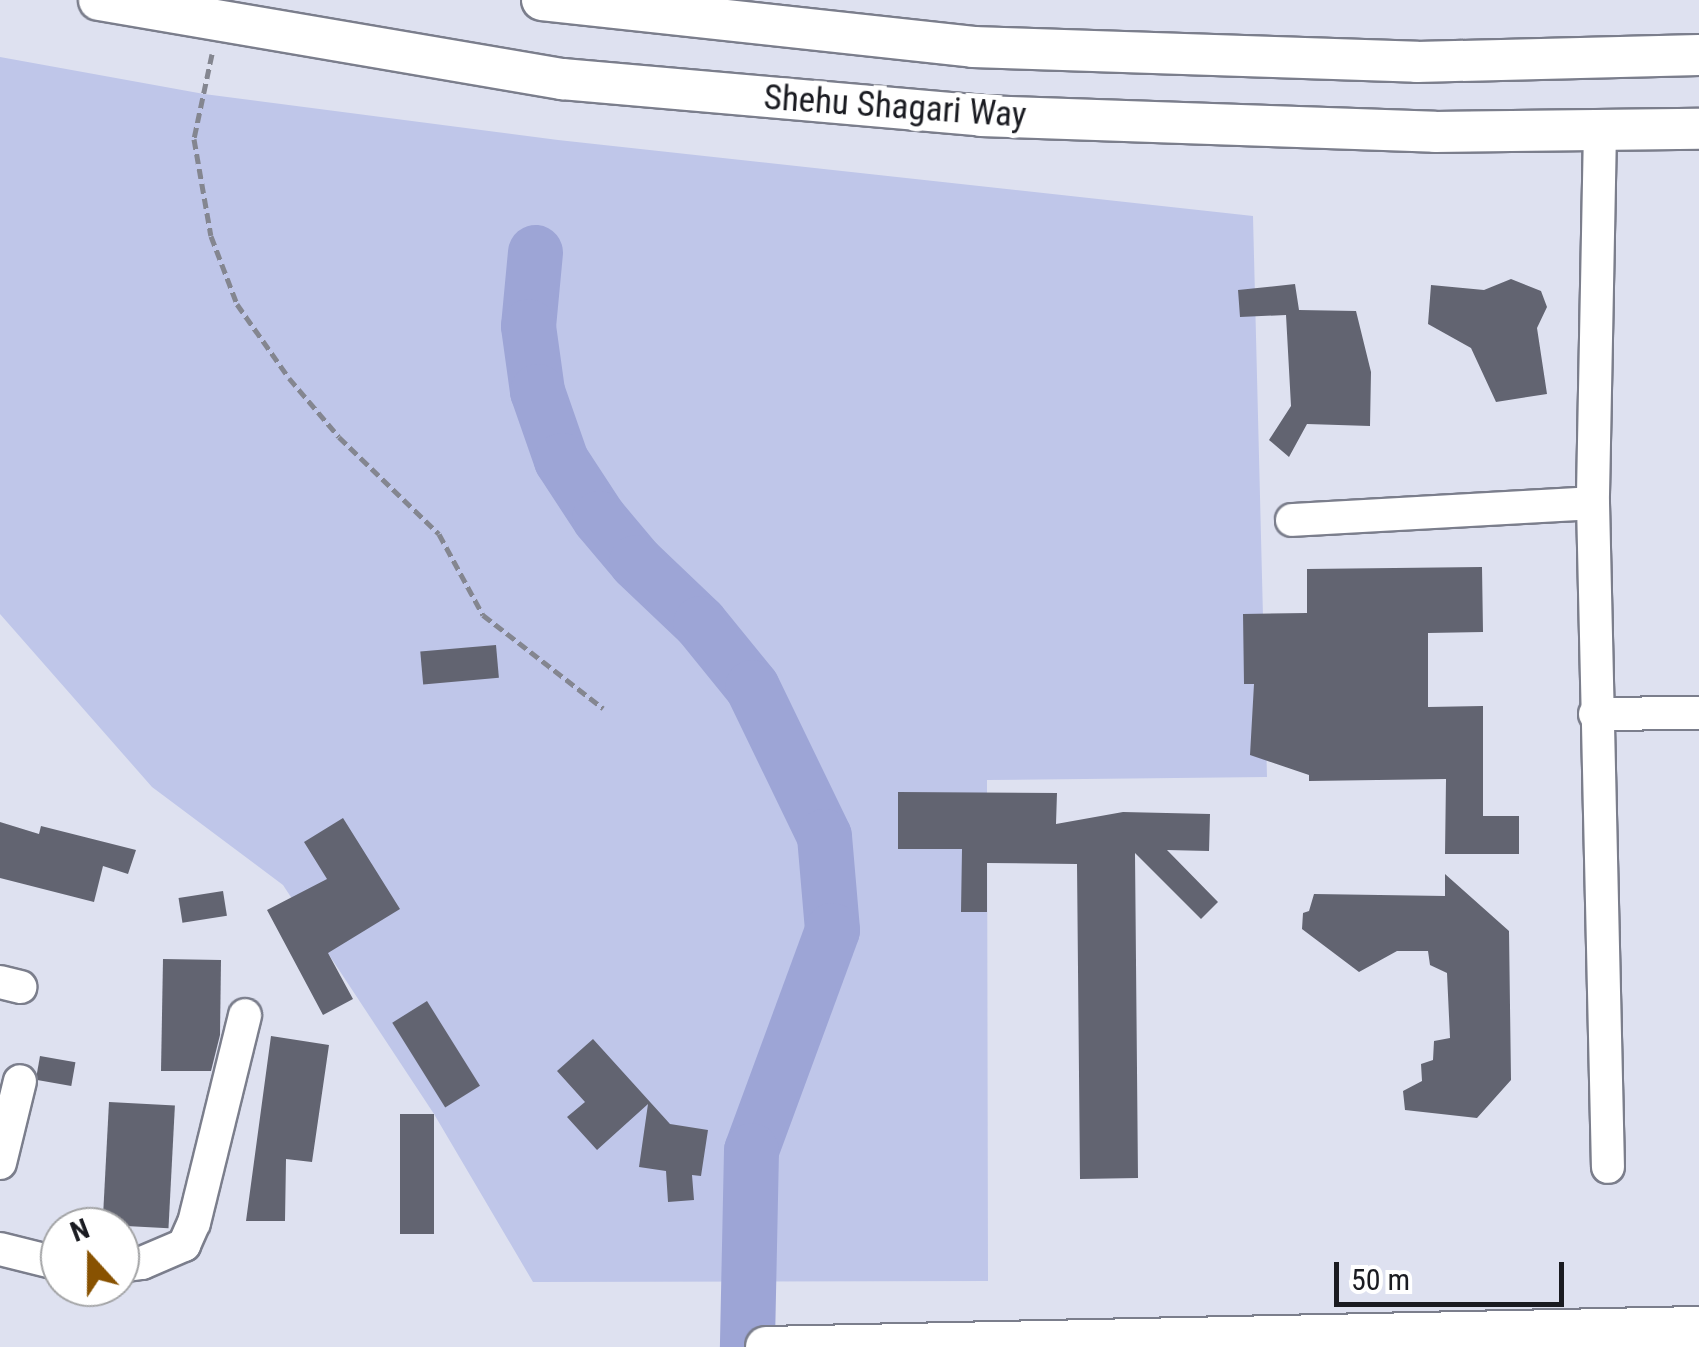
<!DOCTYPE html>
<html>
<head>
<meta charset="utf-8">
<style>
  body { margin:0 }
  #map { position:relative; width:1699px; height:1347px; overflow:hidden; background:#dee1f0; font-family:"Roboto Condensed",sans-serif }
  div>[style] { position:absolute }
  [style*='--x'] { left:calc(var(--x)*1px); top:calc(var(--y)*1px); width:calc(var(--w)*1px); rotate:calc(var(--a)*1deg) }
  .green>* { inset:0; background:#bfc6e9 }
  .river>* { height:55px; margin:-27.5px; padding:0 27.5px; transform-origin:27.5px; border-radius:27.5px; background:#9da5d6 }
  .building>* { inset:0; background:#626471; transform-origin:0 0 }
  .path>* { height:5px; margin-top:-2.5px; transform-origin:0; background:repeating-linear-gradient(90deg,#848690 0 10px,transparent 0 15px) }
  .roads { filter:drop-shadow(2px 0 #7b7e8c) drop-shadow(-2px 0 #7b7e8c) drop-shadow(0 2px #7b7e8c) drop-shadow(0 -2px #7b7e8c) }
  .minor>* { height:32px; margin:-16px; padding:0 16px; transform-origin:16px; border-radius:16px; background:#fff }
  .major>* { height:40px; margin:-20px; padding:0 20px; transform-origin:20px; border-radius:20px; background:#fff }
  span { translate:-50% -50%; white-space:nowrap; text-align:center; line-height:1.15; -webkit-text-stroke:10px #fff; paint-order:stroke }
  .street-label { font-size:35px; color:#1a1b21 }
  .north { position:absolute; left:40px; top:1207px; width:100px; height:100px; box-sizing:border-box; background:#fff; border:2px solid #a3a4a6; border-radius:50%; rotate:339deg; font-size:28px; font-weight:700; line-height:40px; text-align:center; color:#1a1b21 }
  .north::after { content:''; display:block; margin:auto; width:35px; height:45px; background:#885201; clip-path:polygon(50% 0,100% 100%,50% 72%,0 100%) }
  .scale { position:absolute; left:1334px; top:1262px; width:230px; height:45px; box-sizing:border-box; border:5px solid #1a1b21; border-top:0; padding-left:12px; font-size:30px; line-height:35px; white-space:nowrap; color:#1a1b21; -webkit-text-stroke:8px #fff; paint-order:stroke }
</style>
</head>
<body>
<div id="map">
  <div class="green">
    <i style="clip-path:polygon(0 57px,204px 94px,558px 140px,1253px 216px,1267px 777px,987px 780px,988px 1281px,533px 1282px,434px 1114px,283px 885px,152px 787px,0 614px)"></i>
  </div>
  <div class="river">
    <i style="--x:535;--y:252;--w:74;--a:95.4"></i>
    <i style="--x:528;--y:326;--w:66;--a:82.1"></i>
    <i style="--x:537;--y:391;--w:73;--a:70.8"></i>
    <i style="--x:561;--y:460;--w:69;--a:56.8"></i>
    <i style="--x:599;--y:518;--w:57;--a:49.9"></i>
    <i style="--x:636;--y:562;--w:88;--a:43.6"></i>
    <i style="--x:700;--y:623;--w:82;--a:50.9"></i>
    <i style="--x:752;--y:687;--w:165;--a:64.2"></i>
    <i style="--x:824;--y:836;--w:94;--a:85.1"></i>
    <i style="--x:832;--y:930;--w:234;--a:110.2"></i>
    <i style="--x:751;--y:1150;--w:197;--a:91.2"></i>
  </div>
  <div class="building">
    <i style="clip-path:polygon(1511px 279px,1541px 291px,1547px 307px,1537px 328px,1547px 394px,1496px 402px,1471px 348px,1428px 324px,1431px 285px,1484px 290px)"></i>
    <i style="clip-path:polygon(1295px 284px,1299px 310px,1356px 311px,1371px 372px,1370px 426px,1307px 424px,1289px 457px,1269px 440px,1291px 406px,1286px 315px,1240px 317px,1238px 290px)"></i>
    <i style="clip-path:polygon(1482px 567px,1483px 632px,1428px 633px,1428px 707px,1483px 706px,1483px 816px,1519px 816px,1519px 854px,1445px 854px,1446px 779px,1309px 781px,1309px 775px,1250px 755px,1254px 684px,1244px 684px,1243px 614px,1307px 613px,1307px 569px)"></i>
    <i style="left:496px;top:645px;width:33px;height:76px;rotate:85deg"></i>
    <i style="clip-path:polygon(898px 792px,1057px 793px,1056px 824px,1123px 812px,1210px 814px,1209px 851px,1167px 850px,1218px 902px,1201px 919px,1135px 853px,1138px 1178px,1080px 1179px,1077px 864px,987px 863px,987px 912px,961px 912px,962px 849px,898px 849px)"></i>
    <i style="clip-path:polygon(343px 818px,400px 909px,328px 953px,353px 999px,323px 1015px,267px 910px,327px 879px,304px 842px)"></i>
    <i style="clip-path:polygon(0 822px,39px 834px,41px 826px,136px 850px,128px 874px,103px 866px,94px 902px,0 878px)"></i>
    <i style="clip-path:polygon(1445px 874px,1509px 931px,1511px 1080px,1477px 1118px,1405px 1110px,1403px 1091px,1422px 1081px,1421px 1064px,1433px 1060px,1434px 1041px,1450px 1038px,1447px 973px,1430px 965px,1428px 951px,1397px 951px,1359px 972px,1302px 929px,1303px 913px,1309px 911px,1314px 894px,1445px 896px)"></i>
    <i style="left:223px;top:891px;width:25px;height:45px;rotate:81deg"></i>
    <i style="clip-path:polygon(163px 959px,221px 960px,220px 1035px,211px 1071px,161px 1071px)"></i>
    <i style="left:427px;top:1001px;width:100px;height:41px;rotate:58deg"></i>
    <i style="clip-path:polygon(271px 1036px,329px 1045px,312px 1162px,286px 1159px,285px 1221px,246px 1221px)"></i>
    <i style="clip-path:polygon(593px 1039px,670px 1124px,708px 1130px,701px 1176px,692px 1175px,694px 1200px,668px 1202px,666px 1171px,639px 1167px,648px 1104px,597px 1150px,567px 1117px,585px 1102px,557px 1071px)"></i>
    <i style="left:40px;top:1056px;width:36px;height:24px;rotate:10deg"></i>
    <i style="left:109px;top:1102px;width:66px;height:123px;rotate:3deg"></i>
    <i style="left:400px;top:1114px;width:34px;height:120px"></i>
  </div>
  <div class="path">
    <i style="--x:212;--y:54;--w:87;--a:102"></i>
    <i style="--x:194;--y:139;--w:98;--a:80.1"></i>
    <i style="--x:211;--y:236;--w:73;--a:69.1"></i>
    <i style="--x:237;--y:304;--w:90;--a:54.9"></i>
    <i style="--x:289;--y:378;--w:77;--a:49.7"></i>
    <i style="--x:339;--y:437;--w:139;--a:44.1"></i>
    <i style="--x:439;--y:534;--w:92;--a:61.5"></i>
    <i style="--x:483;--y:615;--w:152;--a:37.8"></i>
  </div>
  <div class="roads">
    <div class="minor">
      <i style="--x:1600;--y:130;--w:373;--a:91.1"></i>
      <i style="--x:1593;--y:503;--w:664;--a:88.71"></i>
      <i style="--x:1292;--y:520;--w:301;--a:-3.2"></i>
      <i style="--x:1595;--y:714;--w:104;--a:-0.6"></i>
      <i style="--x:0;--y:982;--w:21;--a:14"></i>
      <i style="--x:0;--y:1163;--w:84;--a:-76.3"></i>
      <i style="--x:0;--y:1249;--w:62;--a:14"></i>
      <i style="--x:120;--y:1266;--w:22;--a:-8"></i>
      <i style="--x:142;--y:1263;--w:46;--a:-23.2"></i>
      <i style="--x:184;--y:1245;--w:24;--a:-66"></i>
      <i style="--x:194;--y:1223;--w:214;--a:-76.2"></i>
    </div>
    <div class="major">
      <i style="--x:99;--y:0;--w:470;--a:9.7"></i>
      <i style="--x:562;--y:79;--w:421;--a:5"></i>
      <i style="--x:981;--y:116;--w:454;--a:2"></i>
      <i style="--x:1435;--y:132;--w:264;--a:-0.7"></i>
      <i style="--x:542;--y:0;--w:434;--a:6.2"></i>
      <i style="--x:973;--y:47;--w:444;--a:1.9"></i>
      <i style="--x:1417;--y:62;--w:282;--a:-1.4"></i>
      <i style="--x:766;--y:1347;--w:933;--a:-1.23"></i>
    </div>
  </div>
  <div class="street-label">
    <span style="left:895px;top:107px;rotate:4deg">Shehu Shagari Way</span>
  </div>
  <div class="north">N</div>
  <div class="scale">50 m</div>
</div>
</body>
</html>
